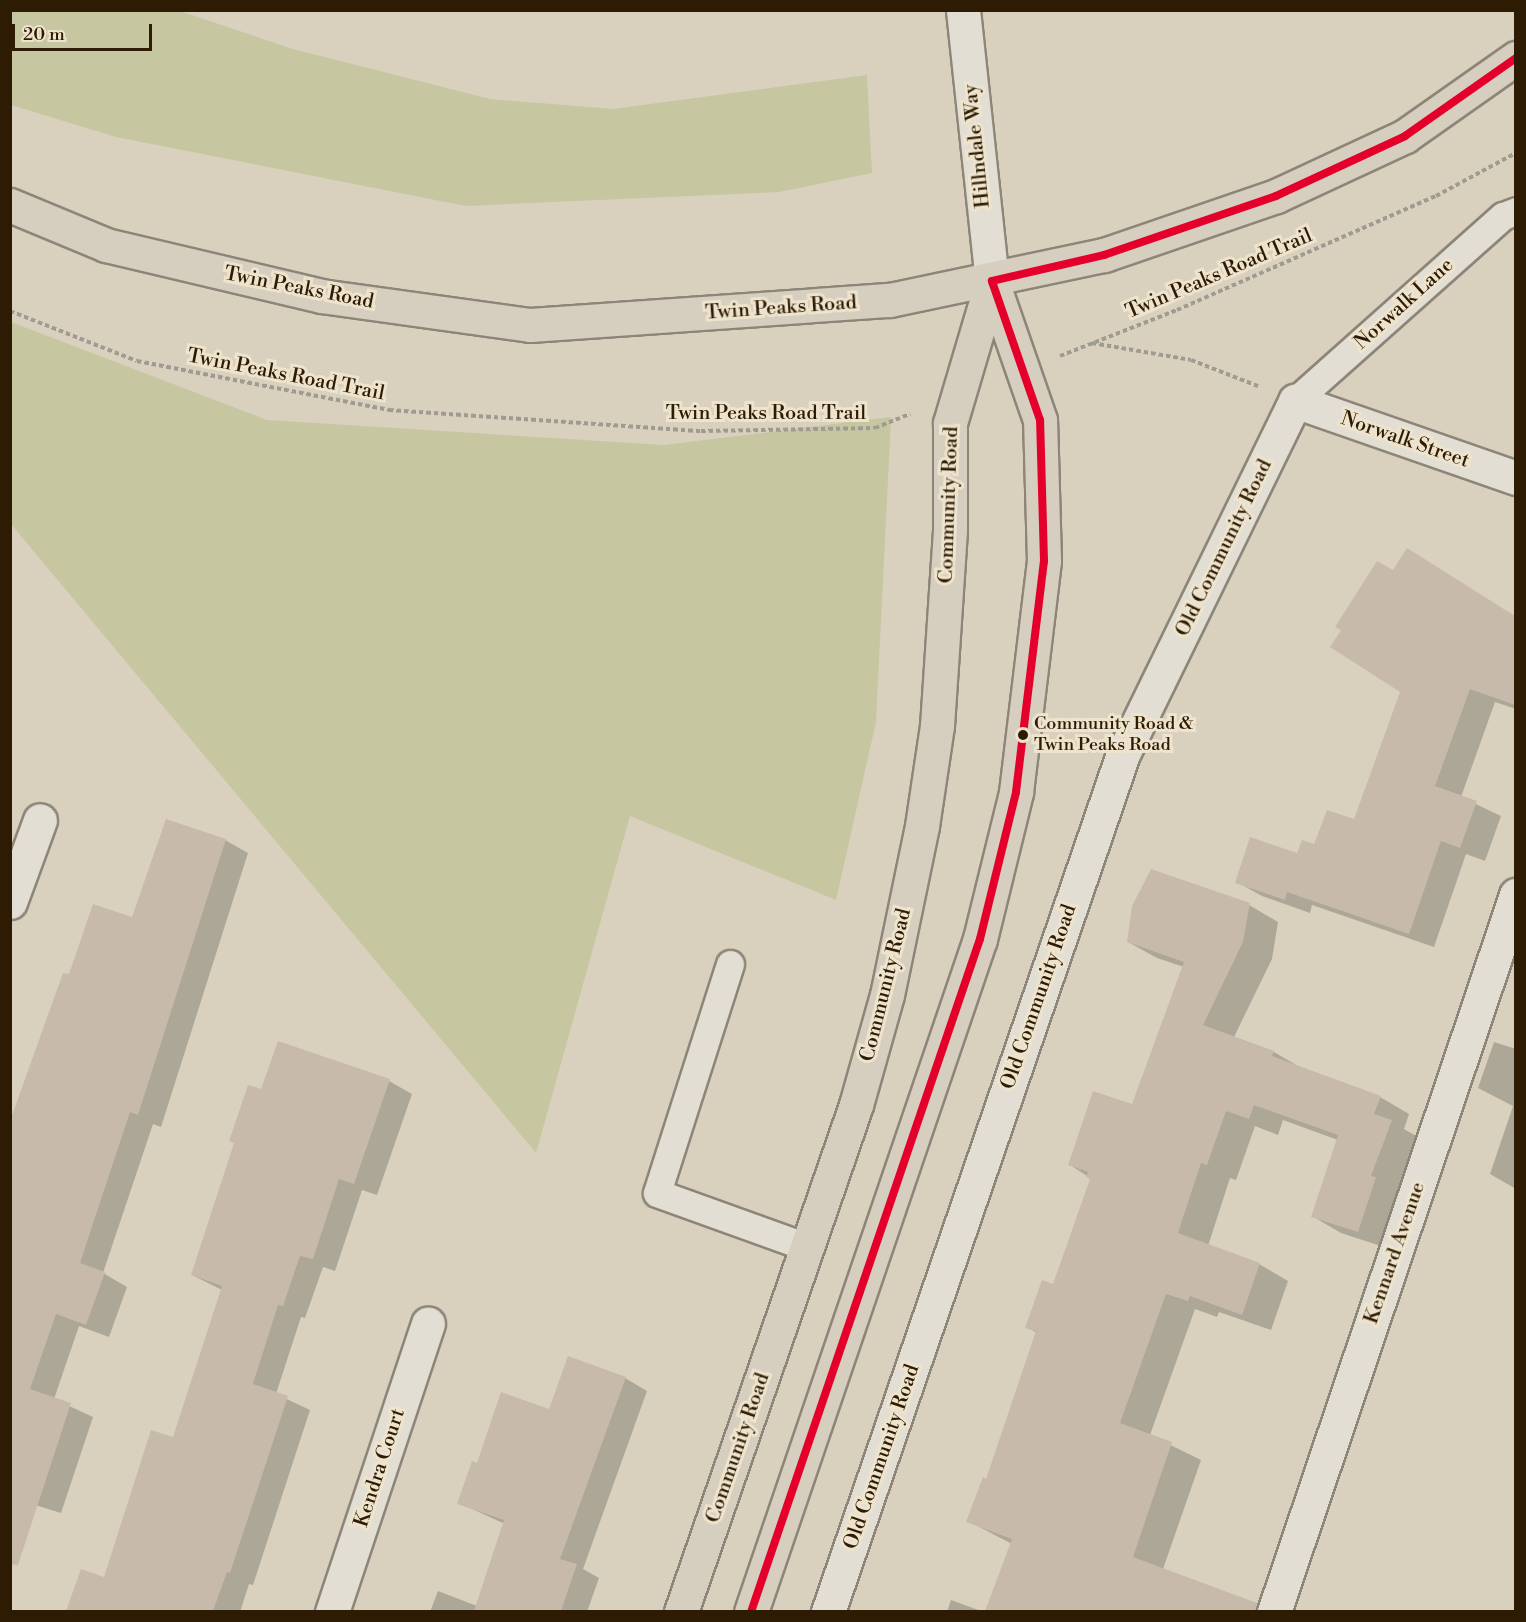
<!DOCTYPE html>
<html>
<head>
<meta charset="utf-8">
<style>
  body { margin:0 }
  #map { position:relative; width:1526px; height:1622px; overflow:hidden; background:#d9d1be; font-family:"Libre Bodoni",serif }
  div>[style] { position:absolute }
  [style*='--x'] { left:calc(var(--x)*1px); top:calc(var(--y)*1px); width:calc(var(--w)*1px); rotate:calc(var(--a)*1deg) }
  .green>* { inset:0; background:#c6c6a1 }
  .shadow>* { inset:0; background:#0003 }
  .building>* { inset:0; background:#c7baab }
  .path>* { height:4px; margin-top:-2px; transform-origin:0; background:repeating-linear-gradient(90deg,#9f9b91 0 4.5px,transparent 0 7.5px) }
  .roads { filter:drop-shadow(2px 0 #8d8578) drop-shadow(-2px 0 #8d8578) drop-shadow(0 2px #8d8578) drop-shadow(0 -2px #8d8578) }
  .service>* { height:27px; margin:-13.5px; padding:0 13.5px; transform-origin:13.5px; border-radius:13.5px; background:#e2ded4 }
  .minor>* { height:33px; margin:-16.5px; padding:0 16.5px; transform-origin:16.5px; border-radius:16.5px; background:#e2ded4 }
  .tertiary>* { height:33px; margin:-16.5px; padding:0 16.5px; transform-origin:16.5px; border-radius:16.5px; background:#e2ded4 }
  .primary>* { height:33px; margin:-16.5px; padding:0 16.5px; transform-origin:16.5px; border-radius:16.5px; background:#d6cebf }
  .bus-1>* { height:8px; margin:-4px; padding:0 4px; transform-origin:4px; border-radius:4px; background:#e4002b }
  .dots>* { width:16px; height:16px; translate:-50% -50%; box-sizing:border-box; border:3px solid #eee4cd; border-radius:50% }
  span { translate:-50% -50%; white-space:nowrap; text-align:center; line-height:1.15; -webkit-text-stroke:6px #eee4cd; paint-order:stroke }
  .bus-label { font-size:18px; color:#2e1b04 }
  .left { translate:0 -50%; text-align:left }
  .street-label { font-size:20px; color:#2e1b04 }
  .frame { position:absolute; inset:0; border:12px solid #2e1b04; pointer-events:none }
  .scale { position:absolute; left:12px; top:24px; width:140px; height:27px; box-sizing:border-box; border:3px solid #2e1b04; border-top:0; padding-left:8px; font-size:18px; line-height:21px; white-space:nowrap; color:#2e1b04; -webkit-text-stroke:4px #eee4cd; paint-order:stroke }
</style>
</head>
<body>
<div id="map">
  <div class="green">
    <i style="clip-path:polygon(10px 11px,180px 11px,293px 49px,490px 99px,613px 109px,867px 75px,872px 173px,779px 192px,466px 206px,116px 137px,11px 105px)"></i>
    <i style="clip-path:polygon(11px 322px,267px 420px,664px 445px,891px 417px,876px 722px,836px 900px,630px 816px,536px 1153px,11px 524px)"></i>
  </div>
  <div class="shadow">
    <i style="clip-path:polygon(1393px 572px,1514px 616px,1516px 611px,1516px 709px,1495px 702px,1461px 797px,1501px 816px,1485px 861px,1466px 854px,1434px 947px,1312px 905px,1310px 913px,1262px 896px,1237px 882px,1298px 855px,1355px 821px,1401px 692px)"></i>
    <i style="clip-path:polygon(225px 840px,248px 853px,161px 1127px,153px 1124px,103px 1273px,127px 1287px,109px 1337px,79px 1326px,54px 1399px,93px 1417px,61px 1513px,19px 1500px,70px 976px)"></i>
    <i style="clip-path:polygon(1249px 905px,1278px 922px,1272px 959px,1234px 1037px,1274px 1052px,1303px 1069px,1380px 1097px,1409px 1114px,1404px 1129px,1420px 1138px,1387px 1248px,1341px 1233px,1312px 1216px,1338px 1140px,1283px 1120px,1278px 1135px,1255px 1126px,1236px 1180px,1230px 1178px,1208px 1246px,1259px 1264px,1288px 1281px,1271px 1330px,1219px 1312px,1217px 1317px,1195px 1309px,1150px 1435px,1201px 1460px,1163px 1569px,1230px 1594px,1259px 1611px,987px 1612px,1012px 1544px,968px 1521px,987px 1480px,1037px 1333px,1027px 1327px,1054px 1286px,1092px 1179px,1070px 1165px,1133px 1106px,1184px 967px,1157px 958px,1128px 942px)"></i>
    <i style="clip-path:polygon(1494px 1042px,1516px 1049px,1516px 1189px,1490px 1174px,1513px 1106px,1478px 1088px)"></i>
    <i style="clip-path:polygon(389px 1081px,412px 1094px,377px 1195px,362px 1190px,335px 1271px,323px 1267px,305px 1318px,301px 1317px,276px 1394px,310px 1410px,253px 1585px,249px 1584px,240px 1612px,67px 1612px,82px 1571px,105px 1579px,174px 1439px,222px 1290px,192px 1275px,262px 1091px)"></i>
    <i style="clip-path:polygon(625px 1378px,647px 1391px,583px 1569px,599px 1578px,587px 1612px,430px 1612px,438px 1591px,477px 1606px,505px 1524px,459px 1503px,478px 1465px,550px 1411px)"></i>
    <i style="clip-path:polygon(951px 1600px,984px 1612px,947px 1612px)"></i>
  </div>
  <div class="building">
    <i style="clip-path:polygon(1407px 548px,1515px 616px,1515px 705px,1470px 689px,1435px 786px,1477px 801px,1460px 848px,1441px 841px,1409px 934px,1287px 892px,1285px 900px,1235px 883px,1250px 837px,1297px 853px,1302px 840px,1314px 844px,1327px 810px,1354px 819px,1400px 692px,1330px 647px,1341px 630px,1335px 627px,1377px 561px,1393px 570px)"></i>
    <i style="clip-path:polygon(166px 819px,226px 839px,138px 1115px,130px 1112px,80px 1263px,105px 1272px,86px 1325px,56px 1314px,30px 1389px,71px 1403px,18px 1565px,10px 1564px,10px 1121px,63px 973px,69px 974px,93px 904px,132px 917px)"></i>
    <i style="clip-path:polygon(1151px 869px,1250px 903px,1243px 942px,1203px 1025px,1274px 1051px,1272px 1056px,1381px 1096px,1374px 1114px,1392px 1120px,1371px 1176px,1376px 1177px,1358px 1232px,1311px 1217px,1338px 1135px,1254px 1105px,1249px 1119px,1226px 1111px,1207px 1165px,1201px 1163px,1178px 1233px,1260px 1263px,1242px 1315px,1190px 1296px,1188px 1301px,1166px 1294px,1120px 1423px,1172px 1442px,1133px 1557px,1257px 1603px,1256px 1611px,985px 1611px,1012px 1539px,966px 1522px,983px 1477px,986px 1479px,1036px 1331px,1025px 1328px,1042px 1280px,1053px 1284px,1090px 1179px,1086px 1177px,1088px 1172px,1068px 1165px,1093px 1091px,1132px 1104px,1184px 962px,1127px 942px,1132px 906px)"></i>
    <i style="clip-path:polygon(278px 1041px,390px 1079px,354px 1184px,339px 1179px,313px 1259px,300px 1256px,283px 1306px,278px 1305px,253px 1384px,288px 1396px,230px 1573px,227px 1572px,213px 1611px,66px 1611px,81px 1569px,104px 1577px,151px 1430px,173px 1437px,222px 1286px,191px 1275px,234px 1143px,229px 1141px,248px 1085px,261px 1089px)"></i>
    <i style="clip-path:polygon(568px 1356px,626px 1377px,560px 1559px,577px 1564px,561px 1611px,474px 1611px,504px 1520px,457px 1504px,472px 1461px,477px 1463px,501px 1392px,549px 1409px)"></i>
  </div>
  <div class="path">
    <i style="--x:10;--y:311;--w:136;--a:21.5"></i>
    <i style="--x:137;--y:361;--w:257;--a:11"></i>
    <i style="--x:389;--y:410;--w:313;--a:3.9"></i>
    <i style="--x:701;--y:431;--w:174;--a:-1"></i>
    <i style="--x:875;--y:428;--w:38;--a:-22"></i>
    <i style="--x:1092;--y:343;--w:100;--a:9.7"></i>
    <i style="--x:1191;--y:360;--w:72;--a:21.2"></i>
    <i style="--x:1060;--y:356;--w:126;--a:-21.5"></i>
    <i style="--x:1177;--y:310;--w:283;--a:-23.8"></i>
    <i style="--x:1436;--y:196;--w:91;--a:-28.3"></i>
  </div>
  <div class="roads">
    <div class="service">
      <i style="--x:1295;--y:401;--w:278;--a:-41.7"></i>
      <i style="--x:1503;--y:216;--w:14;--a:-21"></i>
      <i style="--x:730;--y:964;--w:240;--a:107.7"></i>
      <i style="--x:657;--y:1193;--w:159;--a:19.8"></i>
    </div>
    <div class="minor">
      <i style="--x:10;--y:902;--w:87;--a:-69.9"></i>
      <i style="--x:332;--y:1612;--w:304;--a:-71.6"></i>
      <i style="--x:828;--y:1612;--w:907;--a:-71.03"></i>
      <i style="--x:1123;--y:754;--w:393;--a:-64"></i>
      <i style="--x:1295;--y:401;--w:234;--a:19.2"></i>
      <i style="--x:1274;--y:1612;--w:757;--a:-71.35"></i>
    </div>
    <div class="tertiary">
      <i style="--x:963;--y:10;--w:273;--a:83.9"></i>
    </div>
    <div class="primary">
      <i style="--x:10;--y:205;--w:104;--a:22.6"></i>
      <i style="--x:106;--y:245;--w:221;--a:13.3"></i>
      <i style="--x:321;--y:296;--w:211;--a:7.9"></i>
      <i style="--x:530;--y:325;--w:361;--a:-4"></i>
      <i style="--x:890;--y:300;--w:219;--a:-11.9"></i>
      <i style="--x:1104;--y:255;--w:182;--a:-18.9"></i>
      <i style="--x:1276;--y:196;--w:142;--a:-24.9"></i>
      <i style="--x:1405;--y:136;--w:136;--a:-35.1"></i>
      <i style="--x:681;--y:1612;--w:536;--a:-70.96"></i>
      <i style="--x:856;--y:1105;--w:114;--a:-74.3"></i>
      <i style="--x:887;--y:995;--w:173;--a:-78.3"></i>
      <i style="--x:922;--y:826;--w:101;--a:-81.5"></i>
      <i style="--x:937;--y:726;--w:197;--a:-86.2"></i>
      <i style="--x:950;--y:529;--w:106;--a:-90"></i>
      <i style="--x:950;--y:423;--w:148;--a:-73.5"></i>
      <i style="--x:751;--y:1612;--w:711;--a:-71.21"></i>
      <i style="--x:980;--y:939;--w:151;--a:-76.2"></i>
      <i style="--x:1016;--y:792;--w:233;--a:-83.1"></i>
      <i style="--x:1044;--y:561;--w:141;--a:-91.6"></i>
      <i style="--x:1040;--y:420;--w:147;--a:-109.1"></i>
    </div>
  </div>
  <div class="bus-1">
    <i style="--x:751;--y:1612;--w:711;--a:-71.21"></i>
    <i style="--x:980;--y:939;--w:151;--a:-76.2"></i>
    <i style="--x:1016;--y:792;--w:233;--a:-83.1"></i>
    <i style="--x:1044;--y:561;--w:141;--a:-91.6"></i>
    <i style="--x:1040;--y:420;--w:147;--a:-109.1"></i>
    <i style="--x:992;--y:281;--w:115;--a:-13.1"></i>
    <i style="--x:1104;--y:255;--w:182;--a:-18.9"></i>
    <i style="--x:1276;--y:196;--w:142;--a:-24.9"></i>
    <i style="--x:1405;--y:136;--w:136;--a:-35.1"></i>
  </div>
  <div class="dots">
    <i style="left:1023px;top:735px;background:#2e1b04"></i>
  </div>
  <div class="bus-label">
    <span class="left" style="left:1034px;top:735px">Community Road &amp;<br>Twin Peaks Road</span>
  </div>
  <div class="street-label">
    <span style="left:977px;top:146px;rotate:-96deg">Hillndale Way</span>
    <span style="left:1219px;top:274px;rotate:-23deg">Twin Peaks Road Trail</span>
    <span style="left:299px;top:288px;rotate:11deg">Twin Peaks Road</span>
    <span style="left:1404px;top:304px;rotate:-42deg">Norwalk Lane</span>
    <span style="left:781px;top:308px;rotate:-4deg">Twin Peaks Road</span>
    <span style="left:286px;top:375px;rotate:11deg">Twin Peaks Road Trail</span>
    <span style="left:766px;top:413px">Twin Peaks Road Trail</span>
    <span style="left:1405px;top:440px;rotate:19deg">Norwalk Street</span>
    <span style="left:949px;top:505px;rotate:-88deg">Community Road</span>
    <span style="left:1224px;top:548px;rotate:-64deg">Old Community Road</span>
    <span style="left:886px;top:985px;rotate:-76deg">Community Road</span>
    <span style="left:1039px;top:997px;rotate:-71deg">Old Community Road</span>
    <span style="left:1395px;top:1253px;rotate:-71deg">Kennard Avenue</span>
    <span style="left:738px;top:1448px;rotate:-71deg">Community Road</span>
    <span style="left:882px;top:1457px;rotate:-71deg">Old Community Road</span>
    <span style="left:380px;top:1468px;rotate:-72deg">Kendra Court</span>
  </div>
  <div class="frame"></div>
  <div class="scale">20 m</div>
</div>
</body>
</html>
